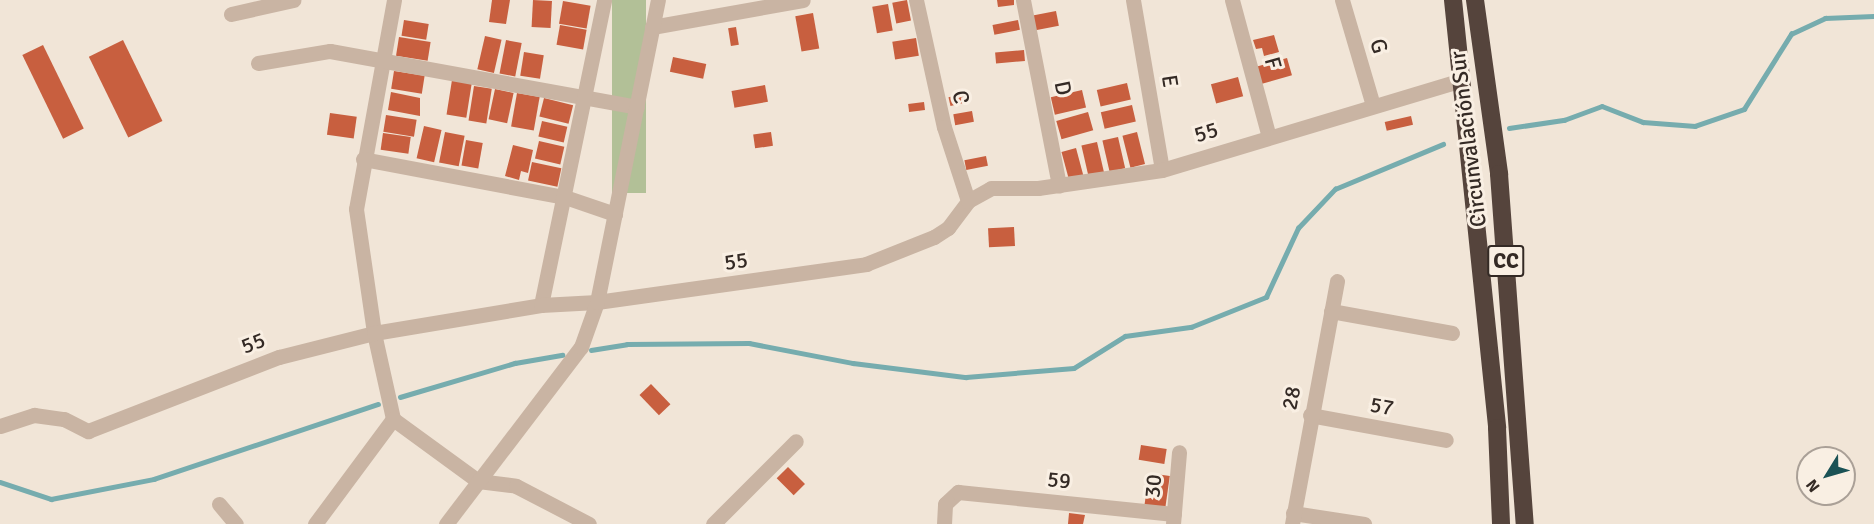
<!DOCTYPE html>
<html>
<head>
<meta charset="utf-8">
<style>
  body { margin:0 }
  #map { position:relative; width:1874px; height:524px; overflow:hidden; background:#f1e5d7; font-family:Signika,sans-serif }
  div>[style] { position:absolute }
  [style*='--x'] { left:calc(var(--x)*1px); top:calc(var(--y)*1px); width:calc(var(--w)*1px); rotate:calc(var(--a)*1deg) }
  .green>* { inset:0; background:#b2c097; transform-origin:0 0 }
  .stream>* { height:4.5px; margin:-2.25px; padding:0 2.25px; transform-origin:2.25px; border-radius:2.25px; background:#76acae }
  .building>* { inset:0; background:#c85f3f; transform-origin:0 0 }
  .minor>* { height:15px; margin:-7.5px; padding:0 7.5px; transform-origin:7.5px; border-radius:7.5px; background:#c9b4a3 }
  .highway>* { height:18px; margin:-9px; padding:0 9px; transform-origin:9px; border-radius:9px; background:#55443c }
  span { translate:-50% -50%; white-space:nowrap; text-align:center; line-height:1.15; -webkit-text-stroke:6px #f9efe3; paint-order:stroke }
  .shield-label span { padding:2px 4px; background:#f9efe3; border:2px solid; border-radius:4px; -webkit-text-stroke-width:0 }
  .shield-label { font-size:21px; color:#342a25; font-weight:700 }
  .street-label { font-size:22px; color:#342a25 }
  .north { position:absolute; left:1796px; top:446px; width:60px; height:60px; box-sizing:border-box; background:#f9efe3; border:2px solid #aaa097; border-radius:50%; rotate:233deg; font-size:16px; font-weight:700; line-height:24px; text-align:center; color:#342a25 }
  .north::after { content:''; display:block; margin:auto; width:21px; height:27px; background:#1b5255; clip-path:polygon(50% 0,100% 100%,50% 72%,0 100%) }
</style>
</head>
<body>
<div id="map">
  <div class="green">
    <i style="left:612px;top:0;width:34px;height:193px"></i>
  </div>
  <div class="stream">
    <i style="--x:1509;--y:128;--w:56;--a:-8.3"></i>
    <i style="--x:1564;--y:120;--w:40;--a:-20.2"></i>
    <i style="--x:1602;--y:106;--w:44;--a:21.3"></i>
    <i style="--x:1643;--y:122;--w:52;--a:4.4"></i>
    <i style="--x:1695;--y:126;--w:52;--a:-19.1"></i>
    <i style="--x:1744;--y:109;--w:89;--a:-57.9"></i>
    <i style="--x:1791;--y:34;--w:38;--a:-25"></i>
    <i style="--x:1825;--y:18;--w:49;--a:-2.3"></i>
    <i style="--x:591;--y:350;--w:36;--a:-9"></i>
    <i style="--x:627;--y:344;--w:122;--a:-0.5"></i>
    <i style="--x:749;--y:343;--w:106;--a:10.9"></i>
    <i style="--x:853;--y:363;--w:114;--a:7.1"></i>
    <i style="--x:966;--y:377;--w:108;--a:-4.8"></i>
    <i style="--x:1074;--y:368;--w:60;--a:-32.1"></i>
    <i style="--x:1125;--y:336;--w:67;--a:-7.8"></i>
    <i style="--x:1191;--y:327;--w:81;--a:-21.8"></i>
    <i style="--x:1266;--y:297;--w:76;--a:-65.1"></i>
    <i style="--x:1298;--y:228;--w:54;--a:-46.5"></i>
    <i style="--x:1335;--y:189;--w:117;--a:-22.6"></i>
    <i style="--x:400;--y:397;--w:120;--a:-16.5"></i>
    <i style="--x:515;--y:363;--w:48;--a:-9.7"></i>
    <i style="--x:0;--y:482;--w:54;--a:18.4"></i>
    <i style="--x:51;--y:499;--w:105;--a:-11"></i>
    <i style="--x:154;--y:479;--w:236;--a:-18.5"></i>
  </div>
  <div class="building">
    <i style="clip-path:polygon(492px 0,510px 0,506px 24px,489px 22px)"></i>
    <i style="left:533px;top:0;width:19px;height:27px;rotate:3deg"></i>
    <i style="left:907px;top:0;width:21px;height:15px;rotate:79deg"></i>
    <i style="clip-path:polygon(997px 0,1014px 0,1014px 5px,998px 7px)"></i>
    <i style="left:563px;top:1px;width:28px;height:23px;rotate:10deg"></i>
    <i style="left:888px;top:4px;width:27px;height:16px;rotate:80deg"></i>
    <i style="left:1056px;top:11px;width:15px;height:25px;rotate:79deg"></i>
    <i style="left:813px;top:13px;width:36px;height:18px;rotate:80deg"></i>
    <i style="left:404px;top:20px;width:25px;height:16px;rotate:9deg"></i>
    <i style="left:1018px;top:20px;width:10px;height:26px;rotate:79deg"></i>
    <i style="left:560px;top:25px;width:27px;height:20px;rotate:10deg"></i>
    <i style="left:736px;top:27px;width:18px;height:8px;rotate:81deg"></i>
    <i style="clip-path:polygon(1274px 35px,1279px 52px,1264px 56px,1262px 48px,1256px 49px,1253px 40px)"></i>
    <i style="left:485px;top:36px;width:17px;height:34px;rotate:13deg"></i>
    <i style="left:399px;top:37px;width:32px;height:19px;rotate:9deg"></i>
    <i style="left:916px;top:38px;width:18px;height:24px;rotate:81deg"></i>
    <i style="left:123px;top:40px;width:90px;height:38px;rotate:64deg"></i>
    <i style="left:506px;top:40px;width:16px;height:34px;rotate:11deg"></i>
    <i style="left:43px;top:45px;width:93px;height:23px;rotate:64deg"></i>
    <i style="left:1024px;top:50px;width:11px;height:29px;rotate:85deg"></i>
    <i style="left:524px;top:52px;width:20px;height:24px;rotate:9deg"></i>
    <i style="left:673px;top:57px;width:34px;height:15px;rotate:12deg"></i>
    <i style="left:1287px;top:58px;width:18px;height:32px;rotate:74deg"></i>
    <i style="left:394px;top:71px;width:31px;height:18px;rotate:9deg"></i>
    <i style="left:1238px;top:77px;width:20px;height:28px;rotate:75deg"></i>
    <i style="left:452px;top:80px;width:20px;height:35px;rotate:9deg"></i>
    <i style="left:1127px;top:83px;width:17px;height:31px;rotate:77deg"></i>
    <i style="left:765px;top:85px;width:17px;height:34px;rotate:80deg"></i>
    <i style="left:474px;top:86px;width:18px;height:35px;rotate:9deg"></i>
    <i style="left:495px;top:89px;width:19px;height:31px;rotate:12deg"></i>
    <i style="left:1082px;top:90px;width:18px;height:32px;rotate:77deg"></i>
    <i style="clip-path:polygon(391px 92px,420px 98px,420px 116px,388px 110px)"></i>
    <i style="left:517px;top:93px;width:23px;height:34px;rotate:10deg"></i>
    <i style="left:967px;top:93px;width:9px;height:19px;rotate:77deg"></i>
    <i style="left:544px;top:98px;width:30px;height:19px;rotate:14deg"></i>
    <i style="left:924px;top:102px;width:8px;height:16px;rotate:83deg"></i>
    <i style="left:1132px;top:105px;width:17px;height:32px;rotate:77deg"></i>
    <i style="left:972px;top:111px;width:11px;height:19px;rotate:80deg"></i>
    <i style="left:1088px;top:112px;width:19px;height:33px;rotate:74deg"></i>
    <i style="left:330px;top:113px;width:27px;height:22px;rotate:8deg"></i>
    <i style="left:386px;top:115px;width:31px;height:17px;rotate:9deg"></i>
    <i style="left:1411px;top:116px;width:9px;height:27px;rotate:77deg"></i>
    <i style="left:542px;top:121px;width:26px;height:16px;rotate:13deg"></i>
    <i style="left:424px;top:126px;width:18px;height:33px;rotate:13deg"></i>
    <i style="left:445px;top:132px;width:20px;height:31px;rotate:11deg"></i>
    <i style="left:771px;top:132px;width:14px;height:18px;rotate:82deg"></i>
    <i style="left:1137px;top:132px;width:33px;height:15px;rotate:76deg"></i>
    <i style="left:383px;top:133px;width:28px;height:17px;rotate:8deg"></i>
    <i style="left:1118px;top:137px;width:32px;height:16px;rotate:77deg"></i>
    <i style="left:466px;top:140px;width:17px;height:26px;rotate:10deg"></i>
    <i style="left:539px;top:141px;width:26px;height:18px;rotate:13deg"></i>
    <i style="left:1097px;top:142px;width:31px;height:16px;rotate:77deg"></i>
    <i style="clip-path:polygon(513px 145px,533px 150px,528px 173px,521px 171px,519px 180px,505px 176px)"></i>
    <i style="left:1076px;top:148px;width:31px;height:15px;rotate:75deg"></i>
    <i style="left:986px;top:156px;width:10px;height:22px;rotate:79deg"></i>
    <i style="left:532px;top:162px;width:30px;height:19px;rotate:12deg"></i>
    <i style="left:1014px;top:227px;width:19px;height:26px;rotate:87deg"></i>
    <i style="left:651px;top:384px;width:28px;height:16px;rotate:46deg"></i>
    <i style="left:1141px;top:445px;width:26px;height:15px;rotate:9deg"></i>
    <i style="left:788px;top:467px;width:24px;height:16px;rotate:45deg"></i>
    <i style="left:1149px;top:473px;width:21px;height:32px;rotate:8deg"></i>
    <i style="clip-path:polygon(1069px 513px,1085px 515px,1083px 524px,1068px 524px)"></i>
  </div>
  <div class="minor">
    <i style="--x:394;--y:0;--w:212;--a:100.3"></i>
    <i style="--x:356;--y:209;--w:125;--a:81.7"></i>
    <i style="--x:374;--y:333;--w:88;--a:77.5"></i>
    <i style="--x:393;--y:419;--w:105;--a:36.1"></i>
    <i style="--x:478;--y:481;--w:38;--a:7"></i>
    <i style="--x:516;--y:486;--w:82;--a:27.5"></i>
    <i style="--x:916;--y:0;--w:130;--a:77.6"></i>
    <i style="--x:944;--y:127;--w:78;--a:72"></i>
    <i style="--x:1023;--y:0;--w:189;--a:79"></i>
    <i style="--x:1133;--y:0;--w:172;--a:80.3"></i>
    <i style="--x:1232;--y:0;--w:142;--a:74.9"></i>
    <i style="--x:1342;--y:0;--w:109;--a:73.6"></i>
    <i style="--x:231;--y:14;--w:64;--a:-12.7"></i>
    <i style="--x:652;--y:27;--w:153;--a:-10.1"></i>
    <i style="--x:258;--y:63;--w:73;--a:-9.5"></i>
    <i style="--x:330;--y:51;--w:312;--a:10.3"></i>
    <i style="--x:363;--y:159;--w:206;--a:10.7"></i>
    <i style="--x:565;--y:197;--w:53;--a:18.8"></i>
    <i style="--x:541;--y:305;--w:311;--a:-78.3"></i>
    <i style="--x:1331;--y:311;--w:123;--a:10.3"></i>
    <i style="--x:1310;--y:415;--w:138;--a:10.4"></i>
    <i style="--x:0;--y:426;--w:36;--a:-18"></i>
    <i style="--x:34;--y:415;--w:30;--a:8"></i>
    <i style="--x:64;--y:419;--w:27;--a:27"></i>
    <i style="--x:88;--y:431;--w:205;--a:-21.2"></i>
    <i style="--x:279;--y:357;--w:98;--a:-14.2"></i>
    <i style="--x:374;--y:333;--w:169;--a:-9.5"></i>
    <i style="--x:541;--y:305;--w:56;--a:-3.1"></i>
    <i style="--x:597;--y:302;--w:272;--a:-8"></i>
    <i style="--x:866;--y:264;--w:73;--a:-21.7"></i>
    <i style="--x:934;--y:237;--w:17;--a:-33"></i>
    <i style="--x:948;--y:228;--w:34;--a:-53"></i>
    <i style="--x:968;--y:201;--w:26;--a:-29"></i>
    <i style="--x:991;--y:188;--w:47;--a:0"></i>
    <i style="--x:1038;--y:188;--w:125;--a:-8.3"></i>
    <i style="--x:1162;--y:170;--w:313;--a:-16.7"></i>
    <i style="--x:219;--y:504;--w:26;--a:50"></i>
    <i style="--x:1293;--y:513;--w:72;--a:8.8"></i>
    <i style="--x:315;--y:524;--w:131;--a:-53.4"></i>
    <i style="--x:446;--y:524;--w:223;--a:-52.7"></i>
    <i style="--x:581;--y:347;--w:48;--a:-70.4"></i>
    <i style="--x:597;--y:302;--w:308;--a:-78.6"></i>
    <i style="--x:713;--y:524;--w:117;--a:-45"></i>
    <i style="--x:944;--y:524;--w:20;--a:-87"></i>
    <i style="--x:945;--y:504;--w:18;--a:-43"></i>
    <i style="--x:958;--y:492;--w:217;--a:5.8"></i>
    <i style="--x:1173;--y:524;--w:72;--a:-85.2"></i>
    <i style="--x:1292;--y:524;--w:247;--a:-79.5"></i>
  </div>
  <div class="highway">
    <i style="--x:1453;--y:0;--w:430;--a:84.1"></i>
    <i style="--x:1497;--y:428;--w:96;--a:87.6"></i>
    <i style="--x:1475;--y:0;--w:176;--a:82.1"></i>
    <i style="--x:1499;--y:174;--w:351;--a:85.8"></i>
  </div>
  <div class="shield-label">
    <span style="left:1506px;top:261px">CC</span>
  </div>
  <div class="street-label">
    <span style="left:1379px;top:46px;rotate:74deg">G</span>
    <span style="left:1273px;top:63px;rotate:75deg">F</span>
    <span style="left:1170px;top:81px;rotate:81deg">E</span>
    <span style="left:1063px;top:88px;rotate:79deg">D</span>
    <span style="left:961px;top:97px;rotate:79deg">C</span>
    <span style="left:1206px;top:132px;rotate:-17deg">55</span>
    <span style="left:1468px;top:139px;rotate:-97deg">Circunvalación Sur</span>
    <span style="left:736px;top:261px;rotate:-8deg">55</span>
    <span style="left:253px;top:343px;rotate:-21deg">55</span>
    <span style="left:1291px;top:398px;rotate:-79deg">28</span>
    <span style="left:1382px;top:406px;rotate:10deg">57</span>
    <span style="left:1059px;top:480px;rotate:6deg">59</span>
    <span style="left:1153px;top:486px;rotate:-85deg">30</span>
  </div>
  <div class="north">N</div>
</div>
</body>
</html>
